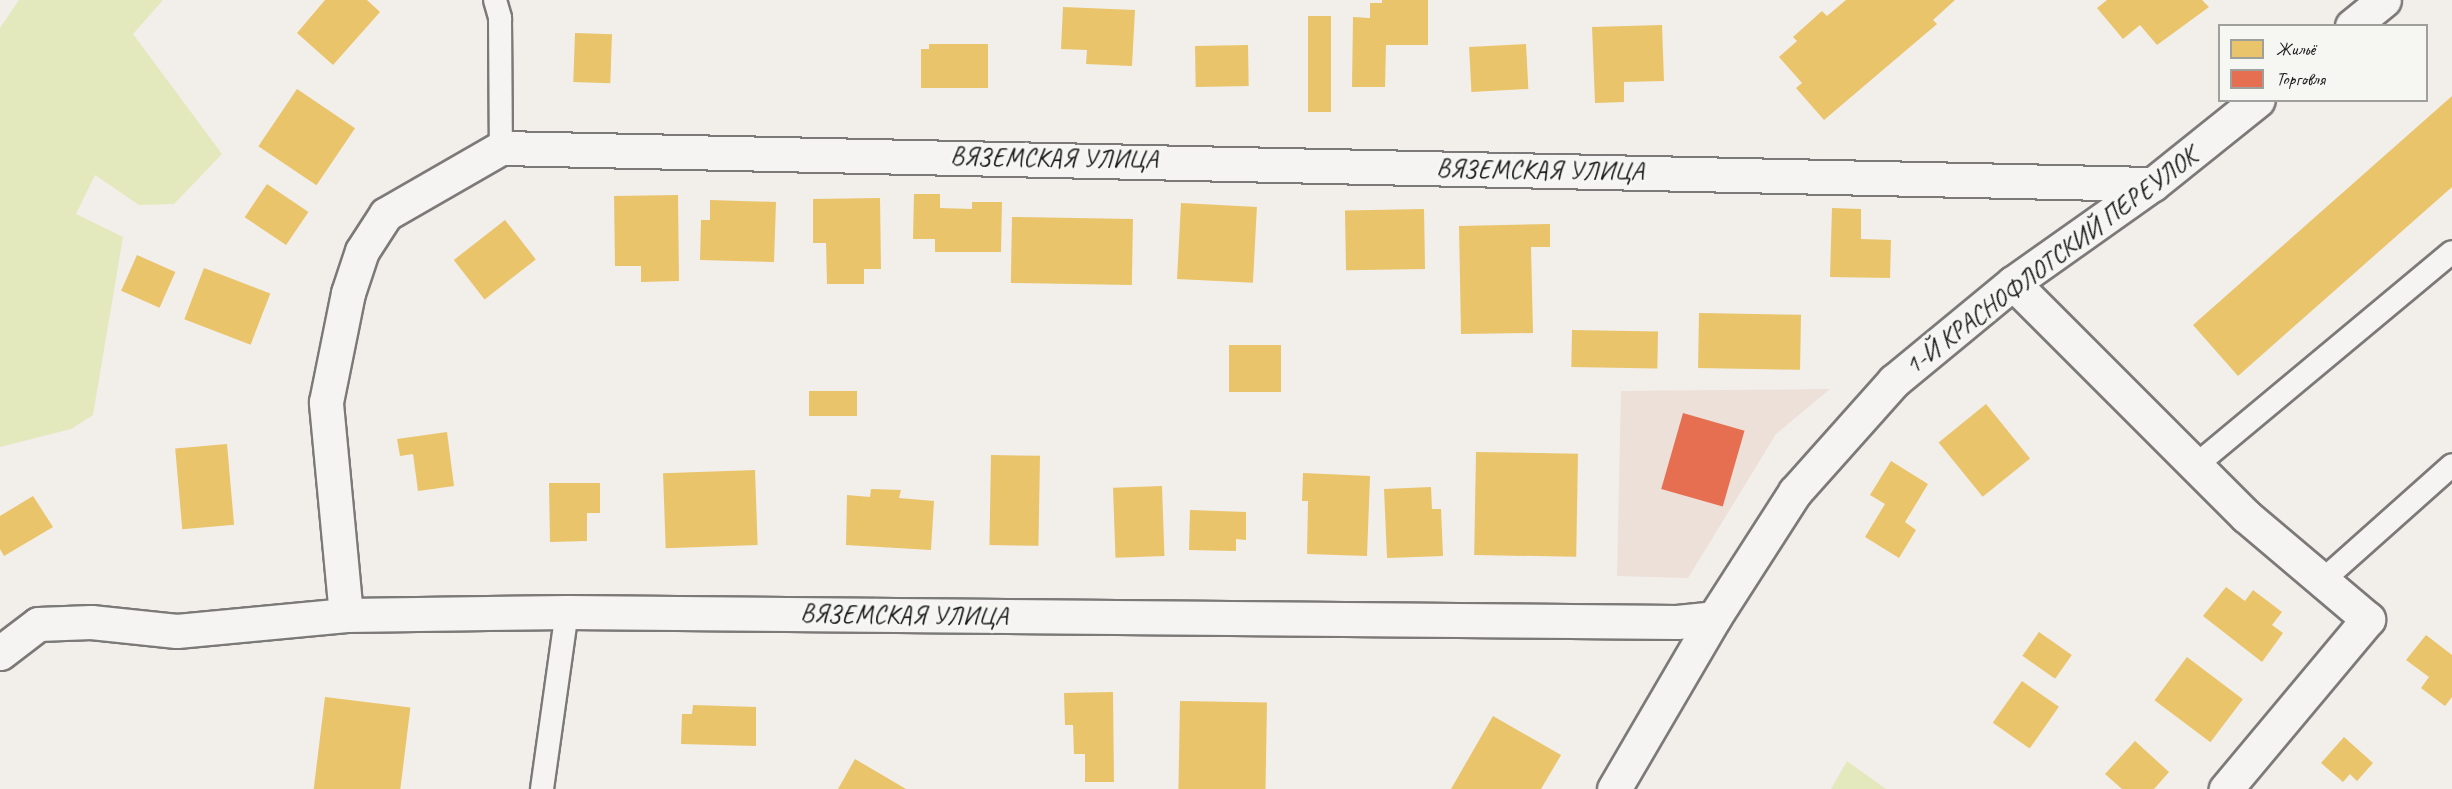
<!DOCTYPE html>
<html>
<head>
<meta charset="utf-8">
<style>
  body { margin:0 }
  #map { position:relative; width:2452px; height:789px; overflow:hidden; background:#f2eeea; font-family:Caveat,sans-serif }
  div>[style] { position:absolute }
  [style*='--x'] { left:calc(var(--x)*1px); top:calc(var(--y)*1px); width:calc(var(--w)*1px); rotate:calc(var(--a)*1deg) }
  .built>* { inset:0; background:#ece0d9 }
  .green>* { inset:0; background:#e4e9bd }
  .homes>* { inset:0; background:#e9c46a; transform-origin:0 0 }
  .shops>* { inset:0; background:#e76f51; transform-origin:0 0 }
  .roads { filter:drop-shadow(2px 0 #7c7a79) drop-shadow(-2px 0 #7c7a79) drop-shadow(0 2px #7c7a79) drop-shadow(0 -2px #7c7a79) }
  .lane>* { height:22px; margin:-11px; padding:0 11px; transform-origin:11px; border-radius:11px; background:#f5f4f2 }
  .street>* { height:33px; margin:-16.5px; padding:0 16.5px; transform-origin:16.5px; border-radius:16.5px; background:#f5f4f2 }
  .secondary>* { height:33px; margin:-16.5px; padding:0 16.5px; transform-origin:16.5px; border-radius:16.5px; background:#f5f4f2 }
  span { translate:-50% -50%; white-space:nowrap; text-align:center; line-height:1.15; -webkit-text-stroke:6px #f6f6f2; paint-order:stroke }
  .street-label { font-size:26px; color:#1c1c1c }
  .legend { position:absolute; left:2218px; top:24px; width:210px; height:78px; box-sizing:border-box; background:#f6f6f2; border:2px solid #9f9f9c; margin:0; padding:8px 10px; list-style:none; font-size:18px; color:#1c1c1c }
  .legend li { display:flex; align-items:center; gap:12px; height:30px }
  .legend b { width:30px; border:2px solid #9f9f9c }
</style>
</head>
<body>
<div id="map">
  <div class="built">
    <i style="clip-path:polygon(1830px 389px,1776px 434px,1688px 578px,1617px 576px,1621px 391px)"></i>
  </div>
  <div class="green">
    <i style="clip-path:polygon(19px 0,163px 0,133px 34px,222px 154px,174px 204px,139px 205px,95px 175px,76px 214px,123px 237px,93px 415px,71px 429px,0 447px,0 28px)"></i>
    <i style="clip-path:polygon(1847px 761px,1886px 789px,1831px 789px)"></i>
  </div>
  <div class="homes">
    <i style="clip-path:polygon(325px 0,367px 0,380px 12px,333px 65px,297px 33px)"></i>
    <i style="clip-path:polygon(1382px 0,1428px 0,1428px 45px,1386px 45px,1385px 87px,1352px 87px,1353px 17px,1370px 18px,1370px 3px,1382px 3px)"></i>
    <i style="clip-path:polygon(1846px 0,1955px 0,1933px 20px,1937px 24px,1824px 120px,1796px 88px,1802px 83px,1779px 57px,1797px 41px,1793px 37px,1822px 11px,1827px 16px)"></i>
    <i style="clip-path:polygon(2107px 0,2202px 0,2209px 7px,2157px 45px,2140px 25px,2123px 39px,2097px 8px)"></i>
    <i style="clip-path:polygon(1063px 7px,1135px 10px,1132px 66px,1086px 64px,1087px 50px,1061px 49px)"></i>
    <i style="left:1308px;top:16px;width:23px;height:96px"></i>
    <i style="clip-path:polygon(1662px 25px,1664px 81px,1624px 82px,1624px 102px,1595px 103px,1592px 27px)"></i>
    <i style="left:575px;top:33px;width:37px;height:49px;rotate:2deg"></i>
    <i style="clip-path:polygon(929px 44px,988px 44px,988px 88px,921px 88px,921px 49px,929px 49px)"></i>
    <i style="left:1526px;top:44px;width:45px;height:57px;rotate:87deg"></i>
    <i style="left:1248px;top:45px;width:41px;height:53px;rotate:89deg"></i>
    <i style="left:297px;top:89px;width:70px;height:69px;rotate:34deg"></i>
    <i style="clip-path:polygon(2452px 96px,2452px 187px,2238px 376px,2193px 325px)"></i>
    <i style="left:267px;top:184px;width:50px;height:40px;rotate:34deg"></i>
    <i style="clip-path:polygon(914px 194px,940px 194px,940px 208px,972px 209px,972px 202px,1002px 202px,1001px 252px,935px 252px,935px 239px,913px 239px)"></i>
    <i style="clip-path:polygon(678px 195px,679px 281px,641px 282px,641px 266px,615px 266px,614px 196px)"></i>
    <i style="clip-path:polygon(880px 198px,881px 269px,864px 269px,864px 284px,827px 284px,826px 243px,813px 243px,813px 199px)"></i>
    <i style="clip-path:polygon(710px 200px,776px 202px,774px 262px,700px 260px,701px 220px,710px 220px)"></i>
    <i style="left:1181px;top:203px;width:76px;height:76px;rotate:3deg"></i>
    <i style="clip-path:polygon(1832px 208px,1861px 209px,1861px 239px,1891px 240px,1890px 278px,1830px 277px)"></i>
    <i style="left:1424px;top:209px;width:60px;height:79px;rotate:89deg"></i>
    <i style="left:1012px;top:217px;width:121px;height:66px;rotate:1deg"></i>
    <i style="left:505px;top:220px;width:50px;height:65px;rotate:52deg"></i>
    <i style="clip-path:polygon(1550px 224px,1550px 247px,1531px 247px,1533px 333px,1461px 334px,1459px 226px)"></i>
    <i style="left:137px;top:255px;width:42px;height:39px;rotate:24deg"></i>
    <i style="left:204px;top:268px;width:71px;height:55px;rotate:21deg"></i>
    <i style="left:1699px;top:313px;width:102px;height:55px;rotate:1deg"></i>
    <i style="left:1572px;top:330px;width:86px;height:37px;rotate:1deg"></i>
    <i style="left:1229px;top:345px;width:52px;height:47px"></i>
    <i style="left:857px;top:391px;width:25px;height:48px;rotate:90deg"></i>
    <i style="left:1986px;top:404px;width:70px;height:61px;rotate:51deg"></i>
    <i style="clip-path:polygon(447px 432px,454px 486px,418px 491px,413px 454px,400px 456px,397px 439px)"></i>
    <i style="left:227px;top:444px;width:81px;height:52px;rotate:85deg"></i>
    <i style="left:1476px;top:452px;width:102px;height:103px;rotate:1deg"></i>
    <i style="left:991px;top:455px;width:49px;height:90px;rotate:1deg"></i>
    <i style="clip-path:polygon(1891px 461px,1928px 484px,1905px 522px,1916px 530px,1899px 558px,1865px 537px,1885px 504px,1870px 495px)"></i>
    <i style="left:755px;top:470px;width:75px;height:92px;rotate:88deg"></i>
    <i style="clip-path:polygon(1303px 473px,1370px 476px,1367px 556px,1307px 554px,1308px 501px,1302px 501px)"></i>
    <i style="clip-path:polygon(549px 483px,600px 483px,600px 513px,587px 513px,587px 541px,550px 542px)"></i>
    <i style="left:1162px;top:486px;width:70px;height:49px;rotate:88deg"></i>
    <i style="clip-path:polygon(1431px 487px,1432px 509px,1441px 509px,1443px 556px,1387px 558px,1384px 489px)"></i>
    <i style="clip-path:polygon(871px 489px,901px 490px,899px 498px,934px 501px,931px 550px,846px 545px,847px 495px,870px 497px)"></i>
    <i style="clip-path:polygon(33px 496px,53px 527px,4px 556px,0 549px,0 516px)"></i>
    <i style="clip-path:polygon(1190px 510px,1246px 512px,1246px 540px,1236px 539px,1236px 551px,1189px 550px)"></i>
    <i style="clip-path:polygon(2226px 587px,2245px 601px,2253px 590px,2282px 612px,2272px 625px,2283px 633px,2262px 662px,2203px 616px)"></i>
    <i style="left:2039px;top:632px;width:40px;height:29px;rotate:35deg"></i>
    <i style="clip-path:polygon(2426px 635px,2452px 655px,2452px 697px,2445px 706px,2421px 688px,2429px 677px,2406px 660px)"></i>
    <i style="left:2187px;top:657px;width:70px;height:54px;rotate:37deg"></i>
    <i style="left:2022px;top:681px;width:45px;height:51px;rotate:35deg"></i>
    <i style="clip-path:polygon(1113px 692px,1114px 782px,1085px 782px,1085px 754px,1074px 754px,1073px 725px,1065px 725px,1064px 693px)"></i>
    <i style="left:325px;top:697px;width:86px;height:93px;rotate:7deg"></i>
    <i style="left:1180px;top:701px;width:87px;height:88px;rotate:1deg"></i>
    <i style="clip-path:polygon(693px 705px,756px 707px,756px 746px,681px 744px,682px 714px,692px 714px)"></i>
    <i style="clip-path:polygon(1493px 716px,1561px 755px,1541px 789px,1451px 789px)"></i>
    <i style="clip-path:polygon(2344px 737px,2373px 763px,2357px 781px,2350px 774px,2343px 782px,2321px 763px)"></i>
    <i style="clip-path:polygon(2135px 741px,2169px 772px,2154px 789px,2122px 789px,2105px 774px)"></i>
    <i style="clip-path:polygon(855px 759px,906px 789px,838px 789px)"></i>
  </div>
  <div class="shops">
    <i style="left:1683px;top:413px;width:64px;height:79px;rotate:16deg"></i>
  </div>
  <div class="roads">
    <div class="lane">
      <i style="--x:495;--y:0;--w:19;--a:74"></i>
      <i style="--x:500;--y:18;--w:130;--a:89.6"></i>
      <i style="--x:2195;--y:466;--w:334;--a:-39.8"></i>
      <i style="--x:2322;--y:581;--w:174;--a:-41.7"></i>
      <i style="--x:542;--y:789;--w:179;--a:-82"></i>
    </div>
    <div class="street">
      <i style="--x:2013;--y:283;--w:330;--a:45"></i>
      <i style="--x:2246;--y:516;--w:160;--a:40.2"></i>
      <i style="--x:2368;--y:619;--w:222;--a:129.9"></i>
      <i style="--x:346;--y:615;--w:214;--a:-95.4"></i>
      <i style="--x:326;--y:402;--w:111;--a:-78.6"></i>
      <i style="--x:348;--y:293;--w:44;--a:-71.6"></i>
      <i style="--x:362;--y:251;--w:44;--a:-57"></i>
      <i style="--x:386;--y:214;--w:133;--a:-29.9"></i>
      <i style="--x:501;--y:148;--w:1652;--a:1.25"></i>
      <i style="--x:0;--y:653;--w:48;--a:-37.3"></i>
      <i style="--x:38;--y:624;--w:53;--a:-2.2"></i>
      <i style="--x:91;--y:622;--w:86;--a:6"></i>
      <i style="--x:177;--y:631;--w:170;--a:-5.4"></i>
      <i style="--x:346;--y:615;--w:221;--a:-0.8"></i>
      <i style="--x:567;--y:612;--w:1110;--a:0.52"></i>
      <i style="--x:1677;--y:622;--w:37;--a:-6"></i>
    </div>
    <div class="secondary">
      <i style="--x:2352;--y:26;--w:41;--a:-39.1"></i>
      <i style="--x:1614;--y:789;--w:198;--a:-59.7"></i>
      <i style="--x:1714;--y:618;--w:150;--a:-57.3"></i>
      <i style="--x:1795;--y:492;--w:149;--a:-48.3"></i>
      <i style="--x:1894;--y:381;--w:154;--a:-39.5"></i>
      <i style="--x:2013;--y:283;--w:171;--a:-35.3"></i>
      <i style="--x:2153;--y:184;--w:134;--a:-38.7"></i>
    </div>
  </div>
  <div class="street-label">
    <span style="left:1054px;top:158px;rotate:1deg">ВЯЗЕМСКАЯ УЛИЦА</span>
    <span style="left:1540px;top:170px;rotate:1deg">ВЯЗЕМСКАЯ УЛИЦА</span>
    <span style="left:2051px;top:261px;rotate:-37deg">1-Й КРАСНОФЛОТСКИЙ ПЕРЕУЛОК</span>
    <span style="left:904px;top:615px;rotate:1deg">ВЯЗЕМСКАЯ УЛИЦА</span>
  </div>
  <ul class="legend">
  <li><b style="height:16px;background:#e9c46a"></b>Жильё</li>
  <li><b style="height:16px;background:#e76f51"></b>Торговля</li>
  </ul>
</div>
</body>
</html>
